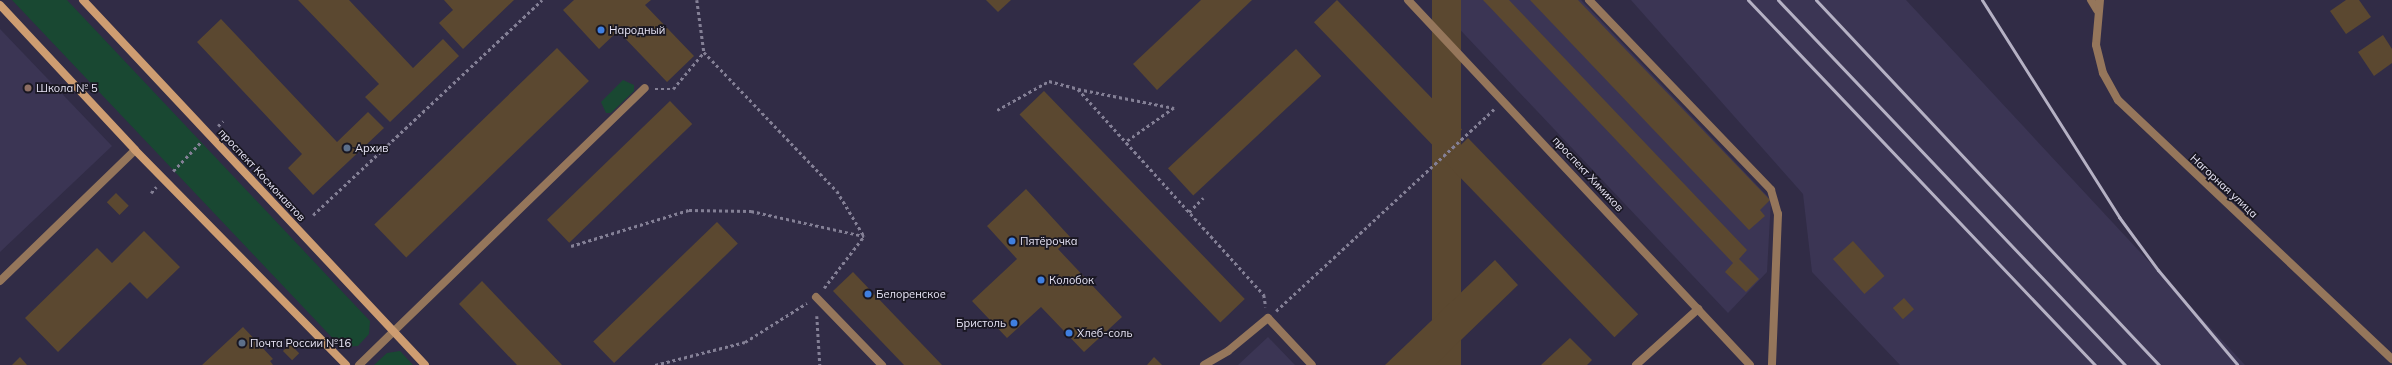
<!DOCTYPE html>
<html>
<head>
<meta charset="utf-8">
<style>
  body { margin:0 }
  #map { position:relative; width:2392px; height:365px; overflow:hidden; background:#312c46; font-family:Mulish,sans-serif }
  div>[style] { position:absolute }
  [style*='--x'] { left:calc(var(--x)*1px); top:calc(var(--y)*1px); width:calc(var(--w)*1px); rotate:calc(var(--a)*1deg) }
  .built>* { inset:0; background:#3b3554 }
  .green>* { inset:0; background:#194832 }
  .building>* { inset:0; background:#5b4830; transform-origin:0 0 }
  .path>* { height:2.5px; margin-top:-1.25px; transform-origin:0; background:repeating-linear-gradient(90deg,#848096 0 3px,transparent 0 6px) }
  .service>* { height:8px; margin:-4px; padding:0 4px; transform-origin:4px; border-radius:4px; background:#95765b }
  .minor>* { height:8px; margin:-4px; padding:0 4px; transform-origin:4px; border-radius:4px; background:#95765b }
  .tertiary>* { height:8px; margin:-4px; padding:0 4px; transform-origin:4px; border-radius:4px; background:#95765b }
  .secondary>* { height:8px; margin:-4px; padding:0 4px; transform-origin:4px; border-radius:4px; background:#ce9d71 }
  .rail>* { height:3px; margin:-1.5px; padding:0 1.5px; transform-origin:1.5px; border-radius:1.5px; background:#b5b1c4 }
  .dots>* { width:11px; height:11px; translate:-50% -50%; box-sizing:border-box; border:2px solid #191722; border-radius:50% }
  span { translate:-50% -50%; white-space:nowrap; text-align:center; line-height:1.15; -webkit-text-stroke:3.5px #191722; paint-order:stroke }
  .poi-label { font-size:11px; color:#e8e5f6 }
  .left { translate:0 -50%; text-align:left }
  .right { translate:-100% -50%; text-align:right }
  .street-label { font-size:11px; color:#e8e5f6 }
</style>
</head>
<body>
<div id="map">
  <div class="built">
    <i style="clip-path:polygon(1432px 0,1581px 0,1771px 200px,1767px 272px,1728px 313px)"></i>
    <i style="clip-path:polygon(1631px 0,1906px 0,2245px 365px,1900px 365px,1812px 272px,1803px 194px)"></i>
    <i style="clip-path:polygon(0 29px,112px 146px,0 252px)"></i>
    <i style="clip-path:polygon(1268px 337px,1295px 365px,1238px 365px)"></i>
  </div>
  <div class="green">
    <i style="clip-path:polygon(12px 0,67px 0,370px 321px,369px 334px,358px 346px,341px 347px)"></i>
    <i style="clip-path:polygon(623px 80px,634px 85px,634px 91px,611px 113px,606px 113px,601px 102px)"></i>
    <i style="clip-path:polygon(400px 351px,413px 365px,374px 365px,387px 353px)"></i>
  </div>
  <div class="building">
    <i style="clip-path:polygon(298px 0,349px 0,413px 68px,443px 39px,459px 56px,390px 122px,365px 97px,379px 84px)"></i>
    <i style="clip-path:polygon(444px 0,514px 0,463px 49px,439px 23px,453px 10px)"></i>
    <i style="clip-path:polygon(574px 0,651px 0,645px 5px,694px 56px,667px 82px,618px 31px,599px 49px,563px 10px)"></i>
    <i style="clip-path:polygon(986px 0,1011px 0,998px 12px)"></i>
    <i style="clip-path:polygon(1201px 0,1252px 0,1157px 90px,1133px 64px)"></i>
    <i style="left:1337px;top:0;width:180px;height:32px;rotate:46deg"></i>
    <i style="left:1432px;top:0;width:29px;height:388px"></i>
    <i style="clip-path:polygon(1483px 0,1509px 0,1747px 250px,1739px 259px,1759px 279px,1746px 292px,1725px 272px,1733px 263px)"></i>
    <i style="clip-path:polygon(1530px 0,1578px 0,1770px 200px,1760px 210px,1765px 216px,1749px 230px)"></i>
    <i style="clip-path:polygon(2346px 0,2359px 0,2371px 17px,2346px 34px,2330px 11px)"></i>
    <i style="clip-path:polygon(221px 19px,337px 142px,368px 112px,384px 128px,313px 195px,288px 168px,302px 154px,197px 42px)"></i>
    <i style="clip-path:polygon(2383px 35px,2392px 49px,2392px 63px,2374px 76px,2358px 52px)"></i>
    <i style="left:557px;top:48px;width:46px;height:254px;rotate:46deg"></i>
    <i style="left:1296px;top:49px;width:37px;height:175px;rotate:47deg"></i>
    <i style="left:1044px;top:91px;width:289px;height:34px;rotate:46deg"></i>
    <i style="left:670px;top:101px;width:32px;height:171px;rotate:46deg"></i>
    <i style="left:1468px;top:138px;width:245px;height:33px;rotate:46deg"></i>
    <i style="clip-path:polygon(1026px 189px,1071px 238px,1058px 249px,1122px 317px,1084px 352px,1041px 307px,1007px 338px,972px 301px,1017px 259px,987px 226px)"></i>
    <i style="left:116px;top:193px;width:18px;height:13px;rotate:45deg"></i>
    <i style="left:717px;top:222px;width:30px;height:172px;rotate:46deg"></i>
    <i style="clip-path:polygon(144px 231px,180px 267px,147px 299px,130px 282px,58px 352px,25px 318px,97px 248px,112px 263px)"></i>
    <i style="left:1853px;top:241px;width:47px;height:27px;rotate:48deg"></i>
    <i style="clip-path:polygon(1495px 260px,1518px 285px,1435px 365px,1385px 365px)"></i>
    <i style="clip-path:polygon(853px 272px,942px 365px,904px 365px,833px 291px)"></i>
    <i style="clip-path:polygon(482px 281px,562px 365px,517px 365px,459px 304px)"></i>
    <i style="left:1904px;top:298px;width:15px;height:15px;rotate:48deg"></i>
    <i style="clip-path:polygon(243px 327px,273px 359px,270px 361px,273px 365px,202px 365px)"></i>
    <i style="clip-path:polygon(1570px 338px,1592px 360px,1587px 365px,1541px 365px)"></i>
    <i style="left:290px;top:344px;width:13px;height:10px;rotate:45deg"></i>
    <i style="clip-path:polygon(20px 357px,27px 365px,12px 365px)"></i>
    <i style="clip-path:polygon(1154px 357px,1162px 365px,1147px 365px)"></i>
  </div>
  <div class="path">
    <i style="--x:697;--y:0;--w:52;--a:82.3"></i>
    <i style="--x:704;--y:52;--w:192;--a:46.3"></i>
    <i style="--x:837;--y:191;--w:52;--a:59"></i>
    <i style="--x:655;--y:89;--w:18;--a:0"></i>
    <i style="--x:673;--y:89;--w:48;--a:-50"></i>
    <i style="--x:1078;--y:89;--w:98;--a:11.2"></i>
    <i style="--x:1174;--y:108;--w:59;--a:144.7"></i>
    <i style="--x:997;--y:110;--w:60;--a:-29.1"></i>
    <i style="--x:1049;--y:81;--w:30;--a:15"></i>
    <i style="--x:1078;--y:89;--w:278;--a:47.9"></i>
    <i style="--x:1264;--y:295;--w:12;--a:81"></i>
    <i style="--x:218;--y:126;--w:7;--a:-45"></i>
    <i style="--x:173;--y:171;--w:40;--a:-46"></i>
    <i style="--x:151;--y:193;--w:8;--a:-50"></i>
    <i style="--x:1189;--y:212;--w:20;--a:-45"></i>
    <i style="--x:313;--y:215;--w:314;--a:-43.2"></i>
    <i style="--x:571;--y:246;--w:123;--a:-17"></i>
    <i style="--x:689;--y:210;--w:62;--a:0.9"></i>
    <i style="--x:751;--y:211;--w:116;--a:12.5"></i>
    <i style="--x:824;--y:288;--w:66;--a:-52.4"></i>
    <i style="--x:1276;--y:311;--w:297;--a:-42.8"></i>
    <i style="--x:817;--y:316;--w:49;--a:86.5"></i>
    <i style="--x:655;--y:365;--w:93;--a:-14.3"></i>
    <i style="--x:745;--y:342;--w:73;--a:-32.2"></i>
  </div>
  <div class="service">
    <i style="--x:1589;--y:0;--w:263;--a:46.2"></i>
    <i style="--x:1771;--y:190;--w:25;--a:74"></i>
    <i style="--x:1778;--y:214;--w:151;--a:92.3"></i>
    <i style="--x:2091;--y:0;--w:12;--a:59"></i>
  </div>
  <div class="minor">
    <i style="--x:2100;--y:0;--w:45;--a:95.1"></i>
    <i style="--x:2096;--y:45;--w:29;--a:76"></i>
    <i style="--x:2103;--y:73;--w:31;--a:61"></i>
    <i style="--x:2118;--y:100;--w:377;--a:43.4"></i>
    <i style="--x:816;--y:297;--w:95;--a:45.9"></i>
    <i style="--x:394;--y:331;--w:349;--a:-44.1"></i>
    <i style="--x:1204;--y:365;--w:28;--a:-30"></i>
    <i style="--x:1228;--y:351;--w:52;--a:-39.5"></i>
    <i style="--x:1268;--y:318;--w:64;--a:46.9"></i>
    <i style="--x:1636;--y:365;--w:84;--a:-42.1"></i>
  </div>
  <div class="tertiary">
    <i style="--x:1408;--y:0;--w:500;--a:46.86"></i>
    <i style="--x:0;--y:281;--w:188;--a:-44.1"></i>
    <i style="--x:359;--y:365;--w:49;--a:-44.2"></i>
  </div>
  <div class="secondary">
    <i style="--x:83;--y:0;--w:500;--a:46.86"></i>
    <i style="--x:0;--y:5;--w:198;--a:47"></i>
    <i style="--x:135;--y:150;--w:301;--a:45.5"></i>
  </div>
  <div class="rail">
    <i style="--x:1748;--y:0;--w:504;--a:46.45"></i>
    <i style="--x:1778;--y:0;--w:504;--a:46.45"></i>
    <i style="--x:1816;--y:0;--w:501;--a:46.78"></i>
    <i style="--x:1982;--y:0;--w:257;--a:57.7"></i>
    <i style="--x:2119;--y:217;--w:66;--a:53.7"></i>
    <i style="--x:2158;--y:270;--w:123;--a:50"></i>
  </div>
  <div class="dots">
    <i style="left:601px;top:30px;background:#3f7fe0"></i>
    <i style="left:28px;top:88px;background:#8d6e63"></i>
    <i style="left:347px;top:148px;background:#5c6f8a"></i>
    <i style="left:1012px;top:241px;background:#3f7fe0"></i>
    <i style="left:1041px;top:280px;background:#3f7fe0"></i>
    <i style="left:868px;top:294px;background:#3f7fe0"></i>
    <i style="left:1014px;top:323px;background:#3f7fe0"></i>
    <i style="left:1069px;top:333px;background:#3f7fe0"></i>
    <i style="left:242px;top:343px;background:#5c6f8a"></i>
  </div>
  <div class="poi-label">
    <span class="left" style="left:609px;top:30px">Народный</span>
    <span class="left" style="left:36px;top:88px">Школа № 5</span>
    <span class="left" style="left:355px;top:148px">Архив</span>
    <span class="left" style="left:1020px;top:241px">Пятёрочка</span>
    <span class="left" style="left:1049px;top:280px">Колобок</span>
    <span class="left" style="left:876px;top:294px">Белоренское</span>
    <span class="right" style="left:1006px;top:323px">Бристоль</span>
    <span class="left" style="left:1077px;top:333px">Хлеб-соль</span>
    <span class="left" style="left:250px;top:343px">Почта России №16</span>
  </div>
  <div class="street-label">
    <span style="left:1588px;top:174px;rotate:47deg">проспект Химиков</span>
    <span style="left:262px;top:175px;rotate:47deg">проспект Космонавтов</span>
    <span style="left:2224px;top:186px;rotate:43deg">Нагорная улица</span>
  </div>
</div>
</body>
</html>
